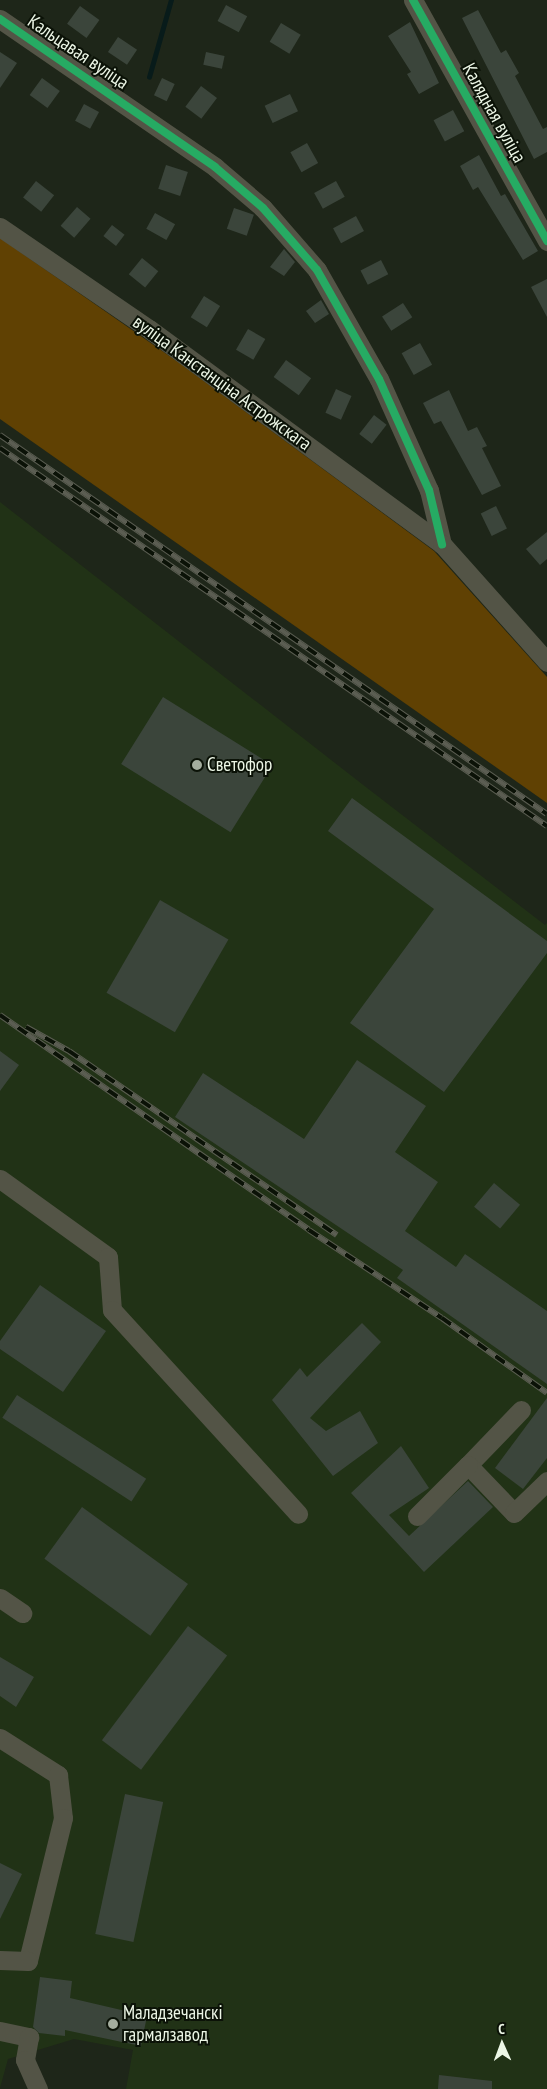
<!DOCTYPE html>
<html>
<head>
<meta charset="utf-8">
<style>
  body { margin:0 }
  #map { position:relative; width:547px; height:2089px; overflow:hidden; background:#1e2619; font-family:"PT Sans Narrow",sans-serif }
  div>[style] { position:absolute }
  [style*='--x'] { left:calc(var(--x)*1px); top:calc(var(--y)*1px); width:calc(var(--w)*1px); rotate:calc(var(--a)*1deg) }
  .built>* { inset:0; background:#213216 }
  .green>* { inset:0; background:#604103 }
  .stream>* { height:4.5px; margin:-2.25px; padding:0 2.25px; transform-origin:2.25px; border-radius:2.25px; background:#081b1a }
  .building>* { inset:0; background:#3b453b; transform-origin:0 0 }
  .minor>* { height:19px; margin:-9.5px; padding:0 9.5px; transform-origin:9.5px; border-radius:9.5px; background:#535446 }
  .rail>* { height:5.5px; margin-top:-2.75px; transform-origin:0; background:repeating-linear-gradient(90deg,#0b1207 0 11px,#5b5d52 0 22px); box-sizing:border-box; border-block:1px solid #5b5d52 }
  .cycleway>* { height:8px; margin:-4px; padding:0 4px; transform-origin:4px; border-radius:4px; background:#26ab63 }
  .dots>* { width:14px; height:14px; translate:-50% -50%; box-sizing:border-box; border:2px solid #0b1207; border-radius:50% }
  span { translate:-50% -50%; white-space:nowrap; text-align:center; line-height:1.15; -webkit-text-stroke:4px #0b1207; paint-order:stroke }
  .street-label { font-size:19px; color:#ecf6e6 }
  .poi-label { font-size:19px; color:#ecf6e6 }
  .left { translate:0 -50%; text-align:left }
  .north { position:absolute; left:477px; top:2019px; width:50px; height:50px; -webkit-text-stroke:4px #0b1207; paint-order:stroke; rotate:358deg; font-size:14px; font-weight:700; line-height:20px; text-align:center; color:#ecf6e6 }
  .north::after { content:''; display:block; margin:auto; width:18px; height:22px; background:#ecf6e6; clip-path:polygon(50% 0,100% 100%,50% 72%,0 100%) }
</style>
</head>
<body>
<div id="map">
  <div class="built">
    <i style="clip-path:polygon(0 502px,362px 784px,545px 925px,547px 923px,547px 2089px,126px 2089px,133px 2050px,74px 2039px,8px 2059px,0 2088px)"></i>
  </div>
  <div class="green">
    <i style="clip-path:polygon(0 238px,178px 362px,434px 551px,547px 677px,547px 803px,0 419px)"></i>
  </div>
  <div class="stream">
    <i style="--x:149;--y:77;--w:80;--a:-74.1"></i>
  </div>
  <div class="building">
    <i style="left:226px;top:5px;width:24px;height:18px;rotate:28deg"></i>
    <i style="left:80px;top:6px;width:24px;height:22px;rotate:36deg"></i>
    <i style="clip-path:polygon(478px 10px,501px 53px,506px 50px,519px 73px,515px 76px,543px 129px,547px 127px,547px 152px,534px 159px,462px 18px)"></i>
    <i style="clip-path:polygon(410px 22px,439px 83px,419px 94px,407px 74px,411px 72px,388px 36px)"></i>
    <i style="left:281px;top:23px;width:23px;height:22px;rotate:31deg"></i>
    <i style="left:118px;top:37px;width:23px;height:18px;rotate:34deg"></i>
    <i style="clip-path:polygon(0 52px,17px 63px,0 88px)"></i>
    <i style="left:206px;top:52px;width:19px;height:13px;rotate:12deg"></i>
    <i style="left:42px;top:78px;width:22px;height:21px;rotate:36deg"></i>
    <i style="left:162px;top:78px;width:14px;height:19px;rotate:25deg"></i>
    <i style="left:201px;top:86px;width:20px;height:26px;rotate:37deg"></i>
    <i style="left:290px;top:94px;width:19px;height:28px;rotate:65deg"></i>
    <i style="left:84px;top:104px;width:17px;height:19px;rotate:28deg"></i>
    <i style="left:453px;top:110px;width:24px;height:22px;rotate:62deg"></i>
    <i style="left:307px;top:143px;width:23px;height:19px;rotate:61deg"></i>
    <i style="clip-path:polygon(479px 155px,501px 196px,505px 194px,538px 251px,523px 260px,478px 187px,473px 190px,460px 166px)"></i>
    <i style="left:166px;top:165px;width:23px;height:25px;rotate:18deg"></i>
    <i style="left:36px;top:181px;width:23px;height:21px;rotate:38deg"></i>
    <i style="left:336px;top:181px;width:18px;height:25px;rotate:61deg"></i>
    <i style="left:77px;top:207px;width:18px;height:25px;rotate:41deg"></i>
    <i style="left:234px;top:208px;width:21px;height:22px;rotate:19deg"></i>
    <i style="left:155px;top:213px;width:23px;height:18px;rotate:29deg"></i>
    <i style="left:356px;top:216px;width:17px;height:26px;rotate:62deg"></i>
    <i style="left:112px;top:225px;width:16px;height:14px;rotate:38deg"></i>
    <i style="clip-path:polygon(284px 249px,295px 262px,284px 276px,270px 267px)"></i>
    <i style="left:142px;top:258px;width:21px;height:21px;rotate:39deg"></i>
    <i style="left:381px;top:260px;width:16px;height:23px;rotate:63deg"></i>
    <i style="clip-path:polygon(547px 279px,547px 317px,531px 287px)"></i>
    <i style="left:204px;top:296px;width:19px;height:25px;rotate:32deg"></i>
    <i style="clip-path:polygon(321px 300px,329px 314px,315px 323px,306px 311px)"></i>
    <i style="left:403px;top:303px;width:17px;height:25px;rotate:57deg"></i>
    <i style="left:248px;top:329px;width:20px;height:24px;rotate:30deg"></i>
    <i style="left:420px;top:343px;width:25px;height:21px;rotate:61deg"></i>
    <i style="left:286px;top:360px;width:31px;height:21px;rotate:36deg"></i>
    <i style="left:336px;top:389px;width:17px;height:26px;rotate:24deg"></i>
    <i style="clip-path:polygon(449px 390px,468px 431px,477px 427px,487px 446px,482px 448px,501px 486px,482px 495px,441px 421px,434px 424px,423px 403px)"></i>
    <i style="left:374px;top:415px;width:16px;height:24px;rotate:38deg"></i>
    <i style="left:496px;top:506px;width:25px;height:17px;rotate:64deg"></i>
    <i style="clip-path:polygon(547px 532px,547px 559px,540px 565px,526px 549px)"></i>
    <i style="left:163px;top:697px;width:129px;height:79px;rotate:32deg"></i>
    <i style="clip-path:polygon(352px 798px,547px 941px,547px 953px,444px 1092px,350px 1023px,434px 909px,328px 831px)"></i>
    <i style="left:160px;top:900px;width:79px;height:107px;rotate:30deg"></i>
    <i style="clip-path:polygon(0 1051px,19px 1065px,0 1091px)"></i>
    <i style="clip-path:polygon(357px 1060px,426px 1106px,395px 1152px,438px 1182px,405px 1231px,456px 1267px,465px 1254px,547px 1311px,547px 1384px,397px 1278px,403px 1270px,175px 1117px,203px 1073px,304px 1139px)"></i>
    <i style="left:494px;top:1183px;width:34px;height:31px;rotate:40deg"></i>
    <i style="clip-path:polygon(40px 1285px,106px 1331px,63px 1392px,0 1349px,0 1341px)"></i>
    <i style="clip-path:polygon(362px 1323px,381px 1342px,310px 1418px,326px 1431px,360px 1411px,378px 1443px,333px 1476px,272px 1400px,300px 1368px,307px 1377px)"></i>
    <i style="left:17px;top:1395px;width:154px;height:27px;rotate:33deg"></i>
    <i style="clip-path:polygon(547px 1398px,547px 1458px,523px 1489px,495px 1468px)"></i>
    <i style="clip-path:polygon(401px 1446px,429px 1488px,389px 1515px,409px 1536px,468px 1481px,493px 1507px,424px 1572px,351px 1493px)"></i>
    <i style="left:82px;top:1507px;width:131px;height:64px;rotate:36deg"></i>
    <i style="left:188px;top:1626px;width:49px;height:143px;rotate:37deg"></i>
    <i style="clip-path:polygon(0 1657px,34px 1677px,16px 1707px,0 1696px)"></i>
    <i style="left:125px;top:1794px;width:39px;height:143px;rotate:12deg"></i>
    <i style="clip-path:polygon(0 1863px,22px 1874px,0 1919px)"></i>
    <i style="clip-path:polygon(40px 1977px,72px 1981px,70px 1998px,147px 2016px,141px 2046px,65px 2030px,65px 2036px,39px 2033px,33px 2027px)"></i>
    <i style="clip-path:polygon(439px 2075px,492px 2081px,492px 2089px,438px 2089px)"></i>
  </div>
  <div class="minor">
    <i style="--x:413;--y:0;--w:276;--a:60.9"></i>
    <i style="--x:0;--y:19;--w:261;--a:34.5"></i>
    <i style="--x:215;--y:167;--w:63;--a:40.5"></i>
    <i style="--x:263;--y:208;--w:82;--a:48.9"></i>
    <i style="--x:317;--y:270;--w:125;--a:60.4"></i>
    <i style="--x:379;--y:379;--w:122;--a:65.8"></i>
    <i style="--x:429;--y:490;--w:56;--a:76.5"></i>
    <i style="--x:0;--y:227;--w:181;--a:34.4"></i>
    <i style="--x:149;--y:329;--w:363;--a:36.3"></i>
    <i style="--x:442;--y:544;--w:158;--a:48.3"></i>
    <i style="--x:0;--y:1179;--w:133;--a:35.8"></i>
    <i style="--x:108;--y:1257;--w:53;--a:85.7"></i>
    <i style="--x:112;--y:1310;--w:276;--a:47.6"></i>
    <i style="--x:521;--y:1410;--w:76;--a:133.9"></i>
    <i style="--x:468;--y:1465;--w:66;--a:46.2"></i>
    <i style="--x:514;--y:1513;--w:46;--a:-44.1"></i>
    <i style="--x:417;--y:1516;--w:72;--a:-45"></i>
    <i style="--x:0;--y:1598;--w:27;--a:34"></i>
    <i style="--x:0;--y:1738;--w:69;--a:32.5"></i>
    <i style="--x:58;--y:1775;--w:43;--a:83.4"></i>
    <i style="--x:63;--y:1818;--w:147;--a:103.8"></i>
    <i style="--x:28;--y:1961;--w:28;--a:-178"></i>
    <i style="--x:0;--y:2031;--w:30;--a:12"></i>
    <i style="--x:29;--y:2037;--w:23;--a:100"></i>
    <i style="--x:25;--y:2060;--w:32;--a:66"></i>
  </div>
  <div class="rail">
    <i style="--x:0;--y:435;--w:665;--a:34.72"></i>
    <i style="--x:0;--y:448;--w:665;--a:34.65"></i>
    <i style="--x:0;--y:1015;--w:376;--a:34.8"></i>
    <i style="--x:309;--y:1230;--w:159;--a:33.5"></i>
    <i style="--x:442;--y:1318;--w:129;--a:35.5"></i>
    <i style="--x:26;--y:1027;--w:49;--a:29.2"></i>
    <i style="--x:69;--y:1051;--w:325;--a:34.5"></i>
  </div>
  <div class="cycleway">
    <i style="--x:413;--y:0;--w:276;--a:60.9"></i>
    <i style="--x:0;--y:19;--w:261;--a:34.5"></i>
    <i style="--x:215;--y:167;--w:63;--a:40.5"></i>
    <i style="--x:263;--y:208;--w:82;--a:48.9"></i>
    <i style="--x:317;--y:270;--w:125;--a:60.4"></i>
    <i style="--x:379;--y:379;--w:122;--a:65.8"></i>
    <i style="--x:429;--y:490;--w:56;--a:76.5"></i>
  </div>
  <div class="dots">
    <i style="left:197px;top:765px;background:#a4ad9e"></i>
    <i style="left:113px;top:2024px;background:#a4ad9e"></i>
  </div>
  <div class="street-label">
    <span style="left:78px;top:52px;rotate:34deg">Кальцавая вуліца</span>
    <span style="left:494px;top:113px;rotate:61deg">Калядная вуліца</span>
    <span style="left:222px;top:383px;rotate:36deg">вуліца Канстанціна Астрожскага</span>
  </div>
  <div class="poi-label">
    <span class="left" style="left:207px;top:765px">Светофор</span>
    <span class="left" style="left:123px;top:2024px">Маладзечанскі<br>гармалзавод</span>
  </div>
  <div class="north">С</div>
</div>
</body>
</html>
